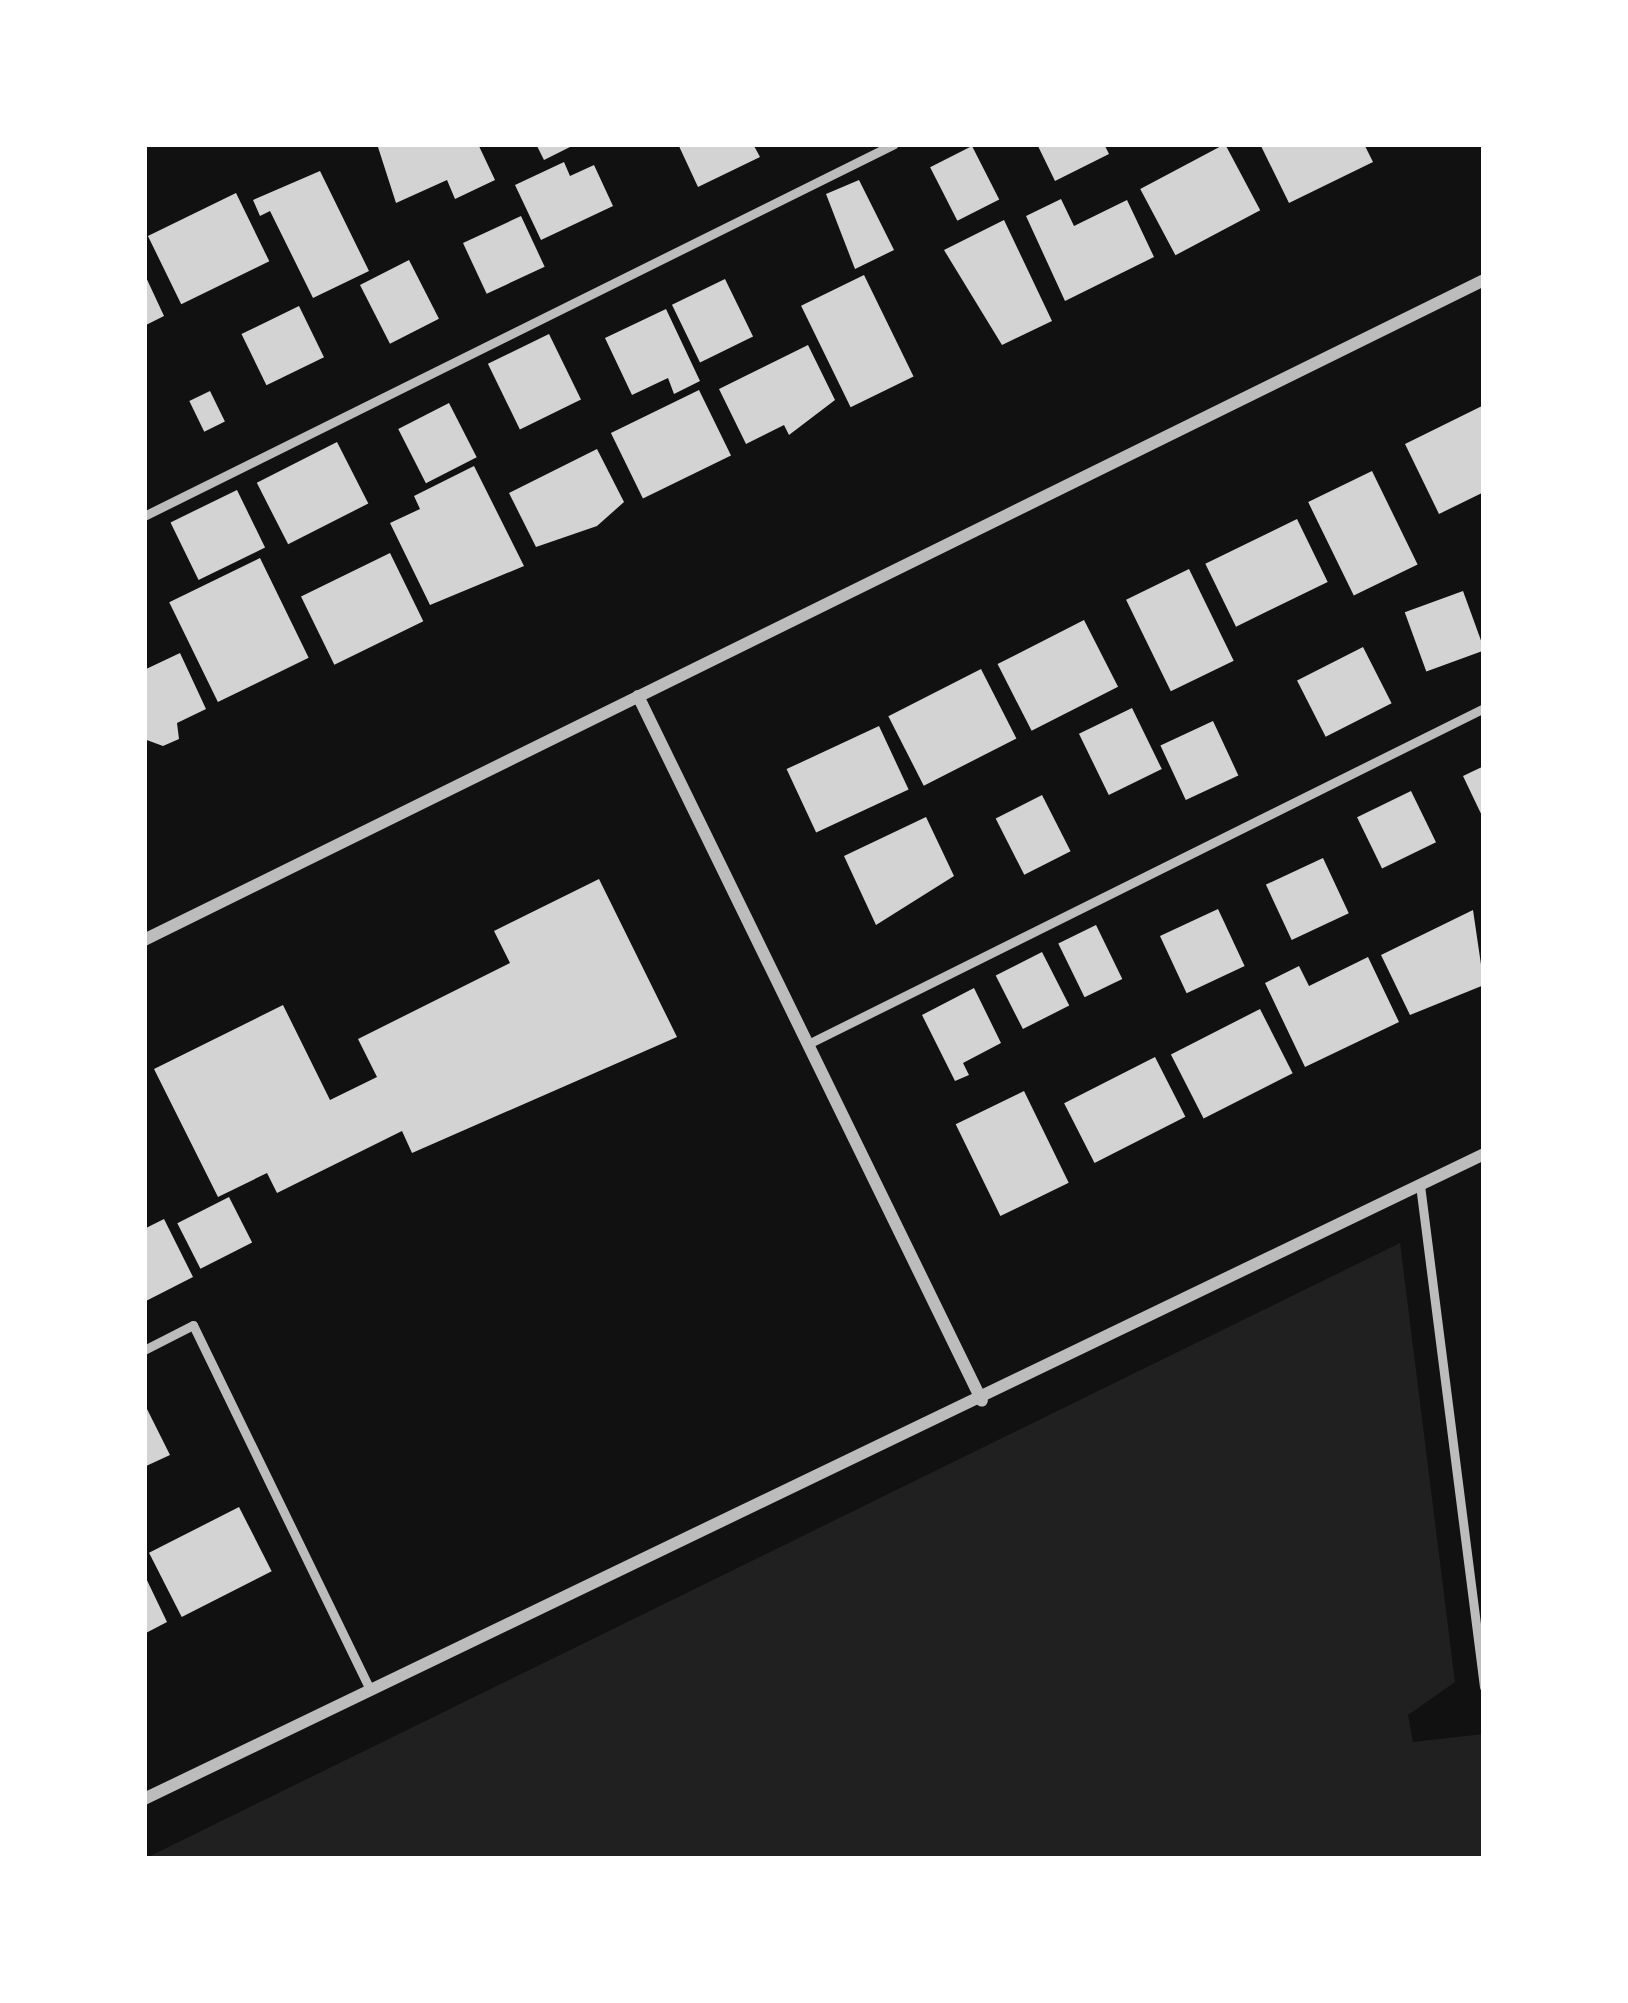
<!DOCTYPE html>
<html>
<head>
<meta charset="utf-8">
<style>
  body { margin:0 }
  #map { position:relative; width:1628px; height:2003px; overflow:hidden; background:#111; font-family:"Source Sans 3",sans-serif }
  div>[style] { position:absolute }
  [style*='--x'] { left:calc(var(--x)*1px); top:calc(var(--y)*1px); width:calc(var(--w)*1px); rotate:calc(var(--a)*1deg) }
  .green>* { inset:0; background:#202020 }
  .building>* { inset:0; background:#d3d3d3; transform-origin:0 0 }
  .service>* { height:9px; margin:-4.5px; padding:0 4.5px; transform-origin:4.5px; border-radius:4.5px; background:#bcbcbc }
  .minor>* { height:12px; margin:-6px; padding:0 6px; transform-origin:6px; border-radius:6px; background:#bcbcbc }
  span { translate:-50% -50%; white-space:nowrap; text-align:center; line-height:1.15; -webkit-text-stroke:12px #fff; paint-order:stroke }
  .frame { position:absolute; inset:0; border:147px solid #fff; pointer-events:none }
</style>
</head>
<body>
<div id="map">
  <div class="green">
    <i style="clip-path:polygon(1400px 1243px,1455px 1682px,1408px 1715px,1413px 1742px,1484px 1734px,1484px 1859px,144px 1859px)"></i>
  </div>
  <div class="building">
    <i style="clip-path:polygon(377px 144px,478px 144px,495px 180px,455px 199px,447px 180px,396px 203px)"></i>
    <i style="clip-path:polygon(536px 144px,576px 144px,544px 160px)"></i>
    <i style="clip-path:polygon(678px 144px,753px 144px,760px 157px,698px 187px)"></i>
    <i style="clip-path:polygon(1037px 144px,1104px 144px,1109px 154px,1055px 181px)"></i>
    <i style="left:1225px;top:144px;width:75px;height:96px;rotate:62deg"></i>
    <i style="clip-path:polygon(1260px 144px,1364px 144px,1373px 162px,1289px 203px)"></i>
    <i style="left:972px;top:146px;width:60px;height:47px;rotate:63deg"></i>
    <i style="clip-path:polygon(564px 162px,570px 176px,594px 165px,613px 206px,541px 240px,515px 185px)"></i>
    <i style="clip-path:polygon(320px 171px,369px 271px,313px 298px,270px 211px,260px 216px,253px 200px)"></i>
    <i style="clip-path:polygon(859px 180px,894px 250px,855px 269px,826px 194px)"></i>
    <i style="left:236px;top:193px;width:76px;height:98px;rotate:64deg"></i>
    <i style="clip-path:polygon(1061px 199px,1074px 226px,1127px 200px,1154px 257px,1065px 301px,1026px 216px)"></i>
    <i style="left:521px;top:216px;width:56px;height:64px;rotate:65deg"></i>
    <i style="clip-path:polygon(1004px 220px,1052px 321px,1002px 345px,944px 250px)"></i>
    <i style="left:409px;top:260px;width:66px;height:55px;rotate:63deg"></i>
    <i style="clip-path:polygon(144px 273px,164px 316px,144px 326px)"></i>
    <i style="left:864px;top:275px;width:113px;height:70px;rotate:64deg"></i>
    <i style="left:725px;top:279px;width:64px;height:59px;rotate:64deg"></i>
    <i style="left:299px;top:306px;width:57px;height:64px;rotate:64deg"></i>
    <i style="clip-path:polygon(666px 309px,700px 381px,674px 394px,668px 378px,632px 395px,605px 338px)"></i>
    <i style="left:549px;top:334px;width:73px;height:68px;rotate:64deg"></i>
    <i style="clip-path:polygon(808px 345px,835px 400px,789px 435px,784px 425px,746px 444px,719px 389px)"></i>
    <i style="left:699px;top:390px;width:73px;height:98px;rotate:64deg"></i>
    <i style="left:210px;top:391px;width:34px;height:23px;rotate:64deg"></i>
    <i style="left:449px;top:403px;width:61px;height:57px;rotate:63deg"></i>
    <i style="clip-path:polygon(1484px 405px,1484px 492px,1439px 514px,1405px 444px)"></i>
    <i style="left:337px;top:442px;width:69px;height:90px;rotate:63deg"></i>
    <i style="clip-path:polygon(597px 449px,624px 502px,597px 526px,536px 547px,509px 493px)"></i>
    <i style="clip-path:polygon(474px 466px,524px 566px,430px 605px,390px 523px,420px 509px,414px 496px)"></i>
    <i style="left:1372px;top:471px;width:104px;height:71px;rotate:64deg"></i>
    <i style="left:237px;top:490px;width:64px;height:74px;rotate:64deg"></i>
    <i style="left:1297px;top:519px;width:70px;height:102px;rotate:64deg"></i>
    <i style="left:390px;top:553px;width:76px;height:99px;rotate:64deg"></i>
    <i style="left:260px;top:558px;width:111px;height:101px;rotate:64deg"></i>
    <i style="left:1189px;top:569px;width:102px;height:70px;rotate:64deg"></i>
    <i style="left:1463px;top:591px;width:63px;height:62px;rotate:70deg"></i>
    <i style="left:1084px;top:620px;width:75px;height:97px;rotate:63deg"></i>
    <i style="left:1363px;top:647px;width:63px;height:74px;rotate:63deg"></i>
    <i style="clip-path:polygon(180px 653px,206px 709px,177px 723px,179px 739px,163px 746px,144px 739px,144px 670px)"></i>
    <i style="left:981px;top:669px;width:78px;height:104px;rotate:63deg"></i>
    <i style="left:1132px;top:708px;width:68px;height:59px;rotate:64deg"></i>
    <i style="left:1213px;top:721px;width:60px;height:58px;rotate:65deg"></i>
    <i style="left:879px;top:726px;width:70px;height:102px;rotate:65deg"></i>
    <i style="clip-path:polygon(1484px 766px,1484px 820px,1463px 776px)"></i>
    <i style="left:1411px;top:791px;width:57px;height:60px;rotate:64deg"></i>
    <i style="left:1042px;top:795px;width:63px;height:52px;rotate:63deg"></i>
    <i style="clip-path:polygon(926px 817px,954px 876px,876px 925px,844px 856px)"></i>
    <i style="left:1323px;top:858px;width:61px;height:63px;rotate:65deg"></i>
    <i style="clip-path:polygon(599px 879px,677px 1037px,412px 1153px,402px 1131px,277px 1193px,267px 1173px,218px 1197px,154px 1069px,283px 1005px,330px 1100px,377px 1077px,358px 1039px,510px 963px,494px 931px)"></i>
    <i style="left:1218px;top:909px;width:63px;height:64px;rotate:65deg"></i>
    <i style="clip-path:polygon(1473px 910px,1484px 985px,1410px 1015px,1381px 955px)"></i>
    <i style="left:1096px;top:925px;width:60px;height:42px;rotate:64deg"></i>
    <i style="left:1042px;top:952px;width:60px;height:52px;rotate:63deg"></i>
    <i style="clip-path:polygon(1368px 957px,1399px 1022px,1305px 1067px,1265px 983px,1299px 966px,1309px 986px)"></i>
    <i style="clip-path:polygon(974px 988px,1001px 1043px,963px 1063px,969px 1075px,955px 1081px,922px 1015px)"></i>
    <i style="left:1260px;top:1009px;width:72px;height:100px;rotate:63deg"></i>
    <i style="left:1155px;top:1057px;width:67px;height:102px;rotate:63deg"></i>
    <i style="left:1024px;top:1091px;width:102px;height:76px;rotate:64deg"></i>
    <i style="left:229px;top:1197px;width:51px;height:58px;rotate:63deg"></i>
    <i style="clip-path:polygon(164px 1219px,193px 1277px,144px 1302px,144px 1229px)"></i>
    <i style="clip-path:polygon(144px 1403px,170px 1455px,144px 1467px)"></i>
    <i style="left:239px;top:1507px;width:72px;height:101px;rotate:63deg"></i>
    <i style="clip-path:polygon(144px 1574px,167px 1622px,144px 1634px)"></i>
  </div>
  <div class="service">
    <i style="--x:144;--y:516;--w:837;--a:-26.38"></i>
    <i style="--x:808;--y:1044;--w:755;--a:-26.43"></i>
    <i style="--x:1420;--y:1185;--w:506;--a:82.73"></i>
    <i style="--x:144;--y:1350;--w:55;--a:-27"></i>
    <i style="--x:193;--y:1325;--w:406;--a:64.1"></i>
  </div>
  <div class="minor">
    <i style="--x:638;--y:696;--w:784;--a:63.99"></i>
    <i style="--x:144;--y:940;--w:1494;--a:-26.22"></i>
    <i style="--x:144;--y:1799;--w:1487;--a:-25.7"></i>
  </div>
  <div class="frame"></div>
</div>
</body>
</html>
